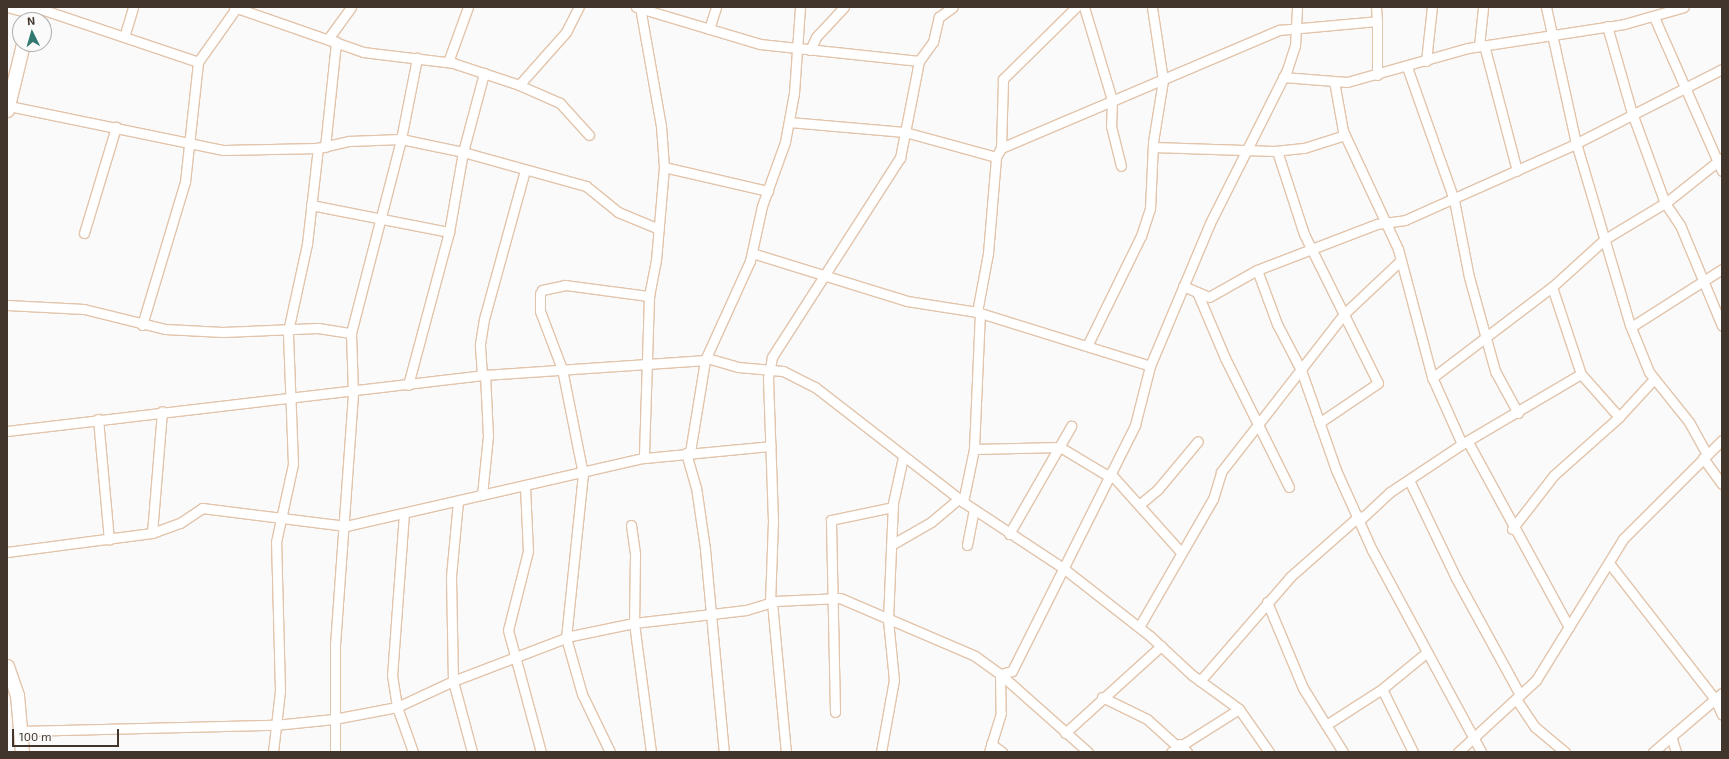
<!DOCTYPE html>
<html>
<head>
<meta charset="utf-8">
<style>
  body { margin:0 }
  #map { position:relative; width:1729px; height:759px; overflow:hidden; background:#fafafa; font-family:"Exo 2",sans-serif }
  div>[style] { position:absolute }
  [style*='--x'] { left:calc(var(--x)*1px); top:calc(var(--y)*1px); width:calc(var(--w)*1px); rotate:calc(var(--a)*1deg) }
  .roads { filter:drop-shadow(1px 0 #e2c4ab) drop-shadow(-1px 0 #e2c4ab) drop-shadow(0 1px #e2c4ab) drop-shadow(0 -1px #e2c4ab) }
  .minor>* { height:9px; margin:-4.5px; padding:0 4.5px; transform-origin:4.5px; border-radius:4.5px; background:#fff }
  .highway>* { height:13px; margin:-6.5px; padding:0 6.5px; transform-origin:6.5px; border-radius:6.5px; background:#fff }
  span { translate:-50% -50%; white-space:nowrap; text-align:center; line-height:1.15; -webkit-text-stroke:3px #fafafa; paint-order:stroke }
  .frame { position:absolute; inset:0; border:8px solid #42362c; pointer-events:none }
  .north { position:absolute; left:12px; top:12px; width:40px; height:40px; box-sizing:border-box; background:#fafafa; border:1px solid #b0aca8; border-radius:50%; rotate:355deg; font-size:11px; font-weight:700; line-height:16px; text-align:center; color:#42362c }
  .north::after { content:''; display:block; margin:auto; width:14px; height:18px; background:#317871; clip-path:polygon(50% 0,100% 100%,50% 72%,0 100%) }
  .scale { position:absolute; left:12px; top:729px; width:107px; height:18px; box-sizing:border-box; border:2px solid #42362c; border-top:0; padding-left:5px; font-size:12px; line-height:14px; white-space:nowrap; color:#42362c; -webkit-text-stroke:3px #fafafa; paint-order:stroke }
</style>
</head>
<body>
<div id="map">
  <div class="roads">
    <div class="minor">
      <i style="--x:7;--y:7;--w:23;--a:15"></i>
      <i style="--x:35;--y:7;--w:172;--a:18.6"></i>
      <i style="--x:234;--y:7;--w:137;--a:19.2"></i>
      <i style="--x:363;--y:52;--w:91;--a:7"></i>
      <i style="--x:453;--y:63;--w:70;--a:18.4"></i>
      <i style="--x:519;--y:85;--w:71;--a:-48.4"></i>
      <i style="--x:566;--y:32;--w:28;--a:-63"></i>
      <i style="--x:636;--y:7;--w:129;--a:16.6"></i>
      <i style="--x:760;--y:44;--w:160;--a:6.1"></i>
      <i style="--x:919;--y:61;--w:24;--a:-54"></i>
      <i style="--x:933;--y:42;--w:26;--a:-77"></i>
      <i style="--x:939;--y:17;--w:17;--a:-36"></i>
      <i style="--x:640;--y:7;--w:121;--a:80"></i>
      <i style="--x:661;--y:126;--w:41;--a:85.8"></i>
      <i style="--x:664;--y:167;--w:93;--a:94.9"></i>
      <i style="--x:656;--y:260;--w:37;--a:101"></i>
      <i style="--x:649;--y:296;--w:162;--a:91.8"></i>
      <i style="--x:1084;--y:7;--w:97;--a:73.2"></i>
      <i style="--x:1112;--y:100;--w:26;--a:92"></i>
      <i style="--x:1111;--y:126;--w:41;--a:76"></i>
      <i style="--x:1546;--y:7;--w:139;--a:77.6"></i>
      <i style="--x:1576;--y:143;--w:190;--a:73.5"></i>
      <i style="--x:1630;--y:325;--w:51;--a:68"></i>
      <i style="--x:1649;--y:372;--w:64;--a:51.3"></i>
      <i style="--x:1689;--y:422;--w:37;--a:61"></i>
      <i style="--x:1654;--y:17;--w:168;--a:66.2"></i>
      <i style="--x:1607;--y:26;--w:91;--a:74"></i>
      <i style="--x:1632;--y:113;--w:96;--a:69.9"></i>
      <i style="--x:1665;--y:203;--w:27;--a:56"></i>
      <i style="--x:1680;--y:225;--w:109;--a:67.4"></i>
      <i style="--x:709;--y:29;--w:23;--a:-72"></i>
      <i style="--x:124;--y:37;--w:31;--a:-73"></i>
      <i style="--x:328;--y:39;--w:39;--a:-54"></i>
      <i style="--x:1484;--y:45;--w:130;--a:75.3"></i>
      <i style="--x:1479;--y:46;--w:39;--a:-84"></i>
      <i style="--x:810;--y:50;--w:14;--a:-65"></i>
      <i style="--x:816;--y:37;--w:41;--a:-47"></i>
      <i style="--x:1426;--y:61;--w:54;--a:-83.7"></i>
      <i style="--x:448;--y:62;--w:59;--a:-70"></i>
      <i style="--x:1407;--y:67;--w:141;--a:70.5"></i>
      <i style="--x:1454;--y:200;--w:78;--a:79"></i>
      <i style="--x:1469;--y:277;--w:98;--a:74.5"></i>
      <i style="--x:1495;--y:371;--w:48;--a:61.3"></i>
      <i style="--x:1377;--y:75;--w:54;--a:-90"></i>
      <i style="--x:1283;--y:77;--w:64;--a:4.5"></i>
      <i style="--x:1347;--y:82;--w:126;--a:-15.7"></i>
      <i style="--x:1468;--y:48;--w:158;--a:-8.7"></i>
      <i style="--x:1624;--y:24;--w:62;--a:-15.8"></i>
      <i style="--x:1334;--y:81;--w:51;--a:79.8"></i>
      <i style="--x:1343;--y:131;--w:130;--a:65"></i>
      <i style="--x:1398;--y:249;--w:132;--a:75.1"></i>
      <i style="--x:1432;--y:377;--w:73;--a:65.9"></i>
      <i style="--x:519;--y:85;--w:45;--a:23.7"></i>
      <i style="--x:560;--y:103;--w:43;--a:47.8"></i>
      <i style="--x:9;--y:106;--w:219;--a:11.6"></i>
      <i style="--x:224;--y:150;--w:94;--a:-1.2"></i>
      <i style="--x:318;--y:148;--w:32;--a:-13"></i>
      <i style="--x:349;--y:141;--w:52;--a:-2.2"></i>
      <i style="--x:401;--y:139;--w:63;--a:11.8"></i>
      <i style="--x:463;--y:152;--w:128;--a:15.5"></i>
      <i style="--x:586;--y:186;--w:41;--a:39.1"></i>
      <i style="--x:618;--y:212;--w:44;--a:22.5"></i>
      <i style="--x:789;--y:122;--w:116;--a:4.9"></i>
      <i style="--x:905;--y:132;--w:94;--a:15.4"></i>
      <i style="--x:325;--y:147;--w:106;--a:-84"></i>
      <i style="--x:1153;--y:147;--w:121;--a:1.9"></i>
      <i style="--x:1274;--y:151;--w:30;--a:-6"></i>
      <i style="--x:1304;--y:148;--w:43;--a:-17.6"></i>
      <i style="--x:1001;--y:148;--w:69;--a:-88.3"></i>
      <i style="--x:1003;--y:79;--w:103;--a:-44.6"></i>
      <i style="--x:1277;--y:151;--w:87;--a:72"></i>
      <i style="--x:1304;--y:234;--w:166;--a:63.6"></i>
      <i style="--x:1378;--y:383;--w:71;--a:145.9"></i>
      <i style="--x:664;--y:167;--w:107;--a:13"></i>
      <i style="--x:311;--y:205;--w:141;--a:11.1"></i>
      <i style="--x:84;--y:233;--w:111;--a:-73.2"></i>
      <i style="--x:752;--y:253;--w:162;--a:17.2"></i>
      <i style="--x:907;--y:301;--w:71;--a:8.9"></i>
      <i style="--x:977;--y:312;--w:181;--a:17.3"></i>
      <i style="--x:1257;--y:270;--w:58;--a:69.7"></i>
      <i style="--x:1277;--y:324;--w:52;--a:62.4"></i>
      <i style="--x:1301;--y:370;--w:106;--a:70.7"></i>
      <i style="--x:1336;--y:470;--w:88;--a:65.8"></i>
      <i style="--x:1372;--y:550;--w:230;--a:61.6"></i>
      <i style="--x:1183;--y:286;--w:28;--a:23"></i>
      <i style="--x:1209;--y:297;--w:55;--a:-29.4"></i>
      <i style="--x:1257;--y:270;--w:129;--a:-21"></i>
      <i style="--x:1377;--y:224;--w:28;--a:-8"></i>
      <i style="--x:1405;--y:220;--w:182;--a:-24"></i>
      <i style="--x:1571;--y:146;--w:169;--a:-27"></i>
      <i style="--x:1552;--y:287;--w:92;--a:71.6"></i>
      <i style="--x:1581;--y:374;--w:57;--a:48.5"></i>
      <i style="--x:1197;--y:292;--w:72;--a:67"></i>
      <i style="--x:1225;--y:358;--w:144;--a:63.6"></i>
      <i style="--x:7;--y:305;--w:77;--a:3"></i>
      <i style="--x:84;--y:309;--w:83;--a:13.9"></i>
      <i style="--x:165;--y:329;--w:58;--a:3"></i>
      <i style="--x:223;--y:332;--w:95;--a:-2.4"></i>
      <i style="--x:318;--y:328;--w:33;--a:9"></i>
      <i style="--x:977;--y:312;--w:60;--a:-79.4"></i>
      <i style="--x:988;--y:253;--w:96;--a:-85.2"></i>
      <i style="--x:996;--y:157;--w:10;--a:-61"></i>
      <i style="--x:1001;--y:148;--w:302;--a:-23"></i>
      <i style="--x:1279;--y:30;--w:98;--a:-5.2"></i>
      <i style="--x:1377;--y:21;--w:14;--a:-94"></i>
      <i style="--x:142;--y:325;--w:149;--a:-73.3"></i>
      <i style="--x:185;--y:182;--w:121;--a:-83.8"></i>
      <i style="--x:198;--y:62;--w:67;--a:-54.7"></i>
      <i style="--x:1631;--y:327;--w:108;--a:-32.5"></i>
      <i style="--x:1087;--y:346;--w:123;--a:-63.9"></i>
      <i style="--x:1141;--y:236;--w:28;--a:-72"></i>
      <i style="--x:1150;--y:209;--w:67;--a:-87.4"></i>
      <i style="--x:1153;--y:142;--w:63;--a:-80.8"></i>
      <i style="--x:1163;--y:80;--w:74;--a:-98.6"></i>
      <i style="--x:707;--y:358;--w:32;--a:16"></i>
      <i style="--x:738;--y:367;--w:45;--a:5.1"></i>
      <i style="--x:783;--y:371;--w:36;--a:27"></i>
      <i style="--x:815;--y:387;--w:187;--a:37.8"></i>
      <i style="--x:963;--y:502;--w:120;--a:33.4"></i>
      <i style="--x:1063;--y:568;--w:110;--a:38"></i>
      <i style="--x:1150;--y:636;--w:57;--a:42.9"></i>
      <i style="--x:1192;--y:675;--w:58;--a:35.9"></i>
      <i style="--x:1239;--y:709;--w:52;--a:55.1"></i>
      <i style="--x:482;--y:375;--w:31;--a:-94"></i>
      <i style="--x:480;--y:344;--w:25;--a:-81"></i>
      <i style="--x:484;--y:319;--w:155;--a:-74.6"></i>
      <i style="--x:1432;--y:378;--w:151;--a:-37.2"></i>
      <i style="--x:1552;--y:287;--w:72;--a:-42.2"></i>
      <i style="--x:1605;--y:239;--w:74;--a:-31.1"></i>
      <i style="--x:1668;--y:201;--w:69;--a:-38.5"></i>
      <i style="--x:408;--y:385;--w:158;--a:-75"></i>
      <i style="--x:449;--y:232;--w:81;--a:-80.1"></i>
      <i style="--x:463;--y:152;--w:82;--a:-75.1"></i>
      <i style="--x:98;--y:419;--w:121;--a:84.8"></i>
      <i style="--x:7;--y:431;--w:481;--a:-6.7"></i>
      <i style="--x:485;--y:375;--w:221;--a:-3.9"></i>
      <i style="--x:1468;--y:442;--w:211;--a:61.4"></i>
      <i style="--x:974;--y:449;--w:86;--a:-1.3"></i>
      <i style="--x:1060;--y:447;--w:56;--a:31.1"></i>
      <i style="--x:690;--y:452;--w:93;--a:-80.7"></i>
      <i style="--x:705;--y:360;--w:109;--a:-65.6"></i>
      <i style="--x:750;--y:261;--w:56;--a:-77.7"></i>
      <i style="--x:762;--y:206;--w:68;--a:-70.2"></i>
      <i style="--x:785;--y:142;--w:50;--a:-79.6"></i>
      <i style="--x:794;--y:93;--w:86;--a:-86"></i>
      <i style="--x:686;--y:453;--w:35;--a:74"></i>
      <i style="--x:696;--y:487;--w:63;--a:81.7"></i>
      <i style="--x:705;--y:549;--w:204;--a:84.7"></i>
      <i style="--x:1703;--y:458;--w:32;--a:54"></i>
      <i style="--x:1110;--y:473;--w:105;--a:48.1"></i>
      <i style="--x:1409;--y:480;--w:109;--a:64.4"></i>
      <i style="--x:1456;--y:578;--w:133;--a:61.3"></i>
      <i style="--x:525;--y:486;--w:65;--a:87.4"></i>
      <i style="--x:528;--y:551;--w:81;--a:104.2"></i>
      <i style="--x:508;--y:630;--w:126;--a:74.9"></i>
      <i style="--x:482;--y:495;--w:59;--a:-84.2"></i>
      <i style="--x:488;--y:436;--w:61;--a:-92.8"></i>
      <i style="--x:458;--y:501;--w:76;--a:95.3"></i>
      <i style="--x:451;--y:577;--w:104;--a:88.9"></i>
      <i style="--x:453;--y:681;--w:73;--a:75"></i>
      <i style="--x:963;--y:502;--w:54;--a:-78.3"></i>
      <i style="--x:974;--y:449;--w:136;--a:-87.5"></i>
      <i style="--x:1139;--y:505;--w:25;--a:-40"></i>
      <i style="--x:1158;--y:489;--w:62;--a:-50.2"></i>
      <i style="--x:404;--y:513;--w:162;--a:94.2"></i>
      <i style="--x:392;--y:675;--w:32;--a:81"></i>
      <i style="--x:397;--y:707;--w:48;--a:70.4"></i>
      <i style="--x:1361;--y:519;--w:40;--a:-43"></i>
      <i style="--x:1390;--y:492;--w:87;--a:-33.7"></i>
      <i style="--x:1462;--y:444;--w:138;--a:-30.5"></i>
      <i style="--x:631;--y:525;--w:30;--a:82"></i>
      <i style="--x:635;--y:555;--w:68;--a:90.8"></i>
      <i style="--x:634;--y:623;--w:130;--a:82.5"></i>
      <i style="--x:1512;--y:529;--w:68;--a:-52.1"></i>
      <i style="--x:1554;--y:475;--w:87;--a:-41.7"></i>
      <i style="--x:1619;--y:417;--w:52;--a:-47.4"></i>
      <i style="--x:152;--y:533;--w:122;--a:-85.3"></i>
      <i style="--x:1009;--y:534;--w:125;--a:-60.1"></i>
      <i style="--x:891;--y:545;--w:46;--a:-29.9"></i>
      <i style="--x:931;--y:522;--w:35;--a:-40"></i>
      <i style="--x:967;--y:545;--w:36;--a:-79"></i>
      <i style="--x:7;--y:552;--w:146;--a:-7.5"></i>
      <i style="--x:152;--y:533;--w:30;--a:-20"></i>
      <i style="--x:180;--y:523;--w:27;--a:-34"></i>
      <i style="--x:202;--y:508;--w:145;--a:7.1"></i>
      <i style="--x:346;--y:526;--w:306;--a:-12.9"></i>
      <i style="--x:644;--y:458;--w:127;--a:-5.4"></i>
      <i style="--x:1609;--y:563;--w:172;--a:52.1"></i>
      <i style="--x:1715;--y:699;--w:9;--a:-41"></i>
      <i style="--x:772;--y:602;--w:151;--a:84.7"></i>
      <i style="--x:1267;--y:602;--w:93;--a:67.3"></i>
      <i style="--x:1303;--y:688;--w:44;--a:58.1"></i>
      <i style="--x:770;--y:603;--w:82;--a:-87.9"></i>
      <i style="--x:773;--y:521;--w:143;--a:-92"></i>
      <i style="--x:768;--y:378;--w:21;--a:-79"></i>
      <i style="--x:772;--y:357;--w:237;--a:-57.3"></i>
      <i style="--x:900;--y:158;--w:99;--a:-78.9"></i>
      <i style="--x:1139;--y:627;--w:148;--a:-60"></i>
      <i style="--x:1213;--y:499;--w:28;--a:-73"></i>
      <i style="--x:1221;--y:472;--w:202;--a:-52.1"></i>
      <i style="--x:1345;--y:313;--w:76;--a:-43.4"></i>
      <i style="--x:1200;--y:681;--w:138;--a:-49.1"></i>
      <i style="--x:1290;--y:577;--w:92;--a:-41.5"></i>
      <i style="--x:1382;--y:689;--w:70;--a:63.8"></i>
      <i style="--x:1102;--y:697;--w:50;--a:26.1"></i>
      <i style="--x:1147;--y:719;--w:42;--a:42.1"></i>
      <i style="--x:1516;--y:699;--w:34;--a:56"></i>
      <i style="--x:1535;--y:727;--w:39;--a:40"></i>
      <i style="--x:835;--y:712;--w:192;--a:-91.2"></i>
      <i style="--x:831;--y:520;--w:63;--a:-11.8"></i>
      <i style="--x:21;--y:731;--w:254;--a:-1.4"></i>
      <i style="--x:275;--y:725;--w:59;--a:-5.8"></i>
      <i style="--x:334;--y:719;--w:64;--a:-10.8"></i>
      <i style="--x:397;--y:707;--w:62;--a:-24.9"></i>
      <i style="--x:453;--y:681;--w:126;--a:-20.9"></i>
      <i style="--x:571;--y:636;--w:64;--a:-11.7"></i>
      <i style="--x:634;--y:623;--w:113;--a:-6.6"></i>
      <i style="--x:746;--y:610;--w:30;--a:-17"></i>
      <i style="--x:775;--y:601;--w:65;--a:-2.6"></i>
      <i style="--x:840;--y:598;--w:147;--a:23.2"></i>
      <i style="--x:975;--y:656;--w:31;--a:36"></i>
      <i style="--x:1000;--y:674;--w:39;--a:89"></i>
      <i style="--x:1001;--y:713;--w:41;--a:107.1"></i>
      <i style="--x:1065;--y:733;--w:130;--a:-42.2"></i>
      <i style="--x:1672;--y:739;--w:14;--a:73"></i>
      <i style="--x:991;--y:744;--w:14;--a:36"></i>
      <i style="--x:1180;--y:744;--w:11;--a:49"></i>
      <i style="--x:273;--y:752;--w:61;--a:-83.5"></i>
      <i style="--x:280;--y:691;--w:149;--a:-91.5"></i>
      <i style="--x:276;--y:542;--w:80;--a:-77.7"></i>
      <i style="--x:293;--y:464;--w:133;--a:-92.2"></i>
      <i style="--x:288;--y:331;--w:89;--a:-77.7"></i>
      <i style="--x:307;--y:244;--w:97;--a:-83.5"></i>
      <i style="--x:335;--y:752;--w:107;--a:-90"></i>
      <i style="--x:335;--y:645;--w:253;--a:-85.9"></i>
      <i style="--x:353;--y:393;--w:60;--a:-91.9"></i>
      <i style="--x:351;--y:333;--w:200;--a:-75.5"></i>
      <i style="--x:401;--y:139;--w:83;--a:-78.8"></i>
      <i style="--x:610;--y:752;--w:64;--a:-115.8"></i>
      <i style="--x:582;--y:694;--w:58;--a:-105.9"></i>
      <i style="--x:566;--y:638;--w:165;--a:-84.1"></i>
      <i style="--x:583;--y:474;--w:107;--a:-101.3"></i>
      <i style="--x:562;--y:369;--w:62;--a:-110.8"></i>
      <i style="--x:540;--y:311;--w:17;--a:-90"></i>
      <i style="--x:540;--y:294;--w:4;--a:-63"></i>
      <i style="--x:542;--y:290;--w:24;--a:-12"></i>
      <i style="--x:565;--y:285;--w:85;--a:7.5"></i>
      <i style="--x:881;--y:752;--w:73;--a:-79.8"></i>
      <i style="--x:894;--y:680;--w:60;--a:-95.7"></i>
      <i style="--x:888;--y:620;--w:71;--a:-87.6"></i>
      <i style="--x:891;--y:549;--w:46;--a:-87.5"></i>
      <i style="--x:893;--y:503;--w:47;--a:-77.7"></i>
      <i style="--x:1088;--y:752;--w:118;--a:-138.4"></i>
      <i style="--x:1000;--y:674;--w:12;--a:-14"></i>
      <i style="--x:1012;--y:671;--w:275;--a:-63.4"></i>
      <i style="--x:1135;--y:425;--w:61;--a:-75.7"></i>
      <i style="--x:1150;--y:366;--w:155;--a:-67.2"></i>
      <i style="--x:1210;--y:223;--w:171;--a:-63.3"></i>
      <i style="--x:1287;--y:70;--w:25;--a:-72"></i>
      <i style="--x:1295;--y:46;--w:39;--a:-87"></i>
      <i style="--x:1171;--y:752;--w:80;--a:-32.3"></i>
      <i style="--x:1343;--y:752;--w:32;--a:-122"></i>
      <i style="--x:1326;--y:725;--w:67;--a:-32.7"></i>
      <i style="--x:1382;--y:689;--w:58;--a:-39.4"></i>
      <i style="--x:1458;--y:752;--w:106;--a:-42.7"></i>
      <i style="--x:1536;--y:680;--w:166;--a:-58.3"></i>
      <i style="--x:1623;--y:539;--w:140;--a:-45"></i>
      <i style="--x:1653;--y:752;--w:82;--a:-40.5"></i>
      <i style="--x:1715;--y:699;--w:17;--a:66"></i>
    </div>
    <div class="highway">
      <i style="--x:27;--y:20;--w:13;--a:-81"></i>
      <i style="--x:7;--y:110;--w:68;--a:-76.4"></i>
      <i style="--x:7;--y:666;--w:31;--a:71"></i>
      <i style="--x:17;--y:695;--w:57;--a:85"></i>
    </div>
  </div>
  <div class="frame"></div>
  <div class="north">N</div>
  <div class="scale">100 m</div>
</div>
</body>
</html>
